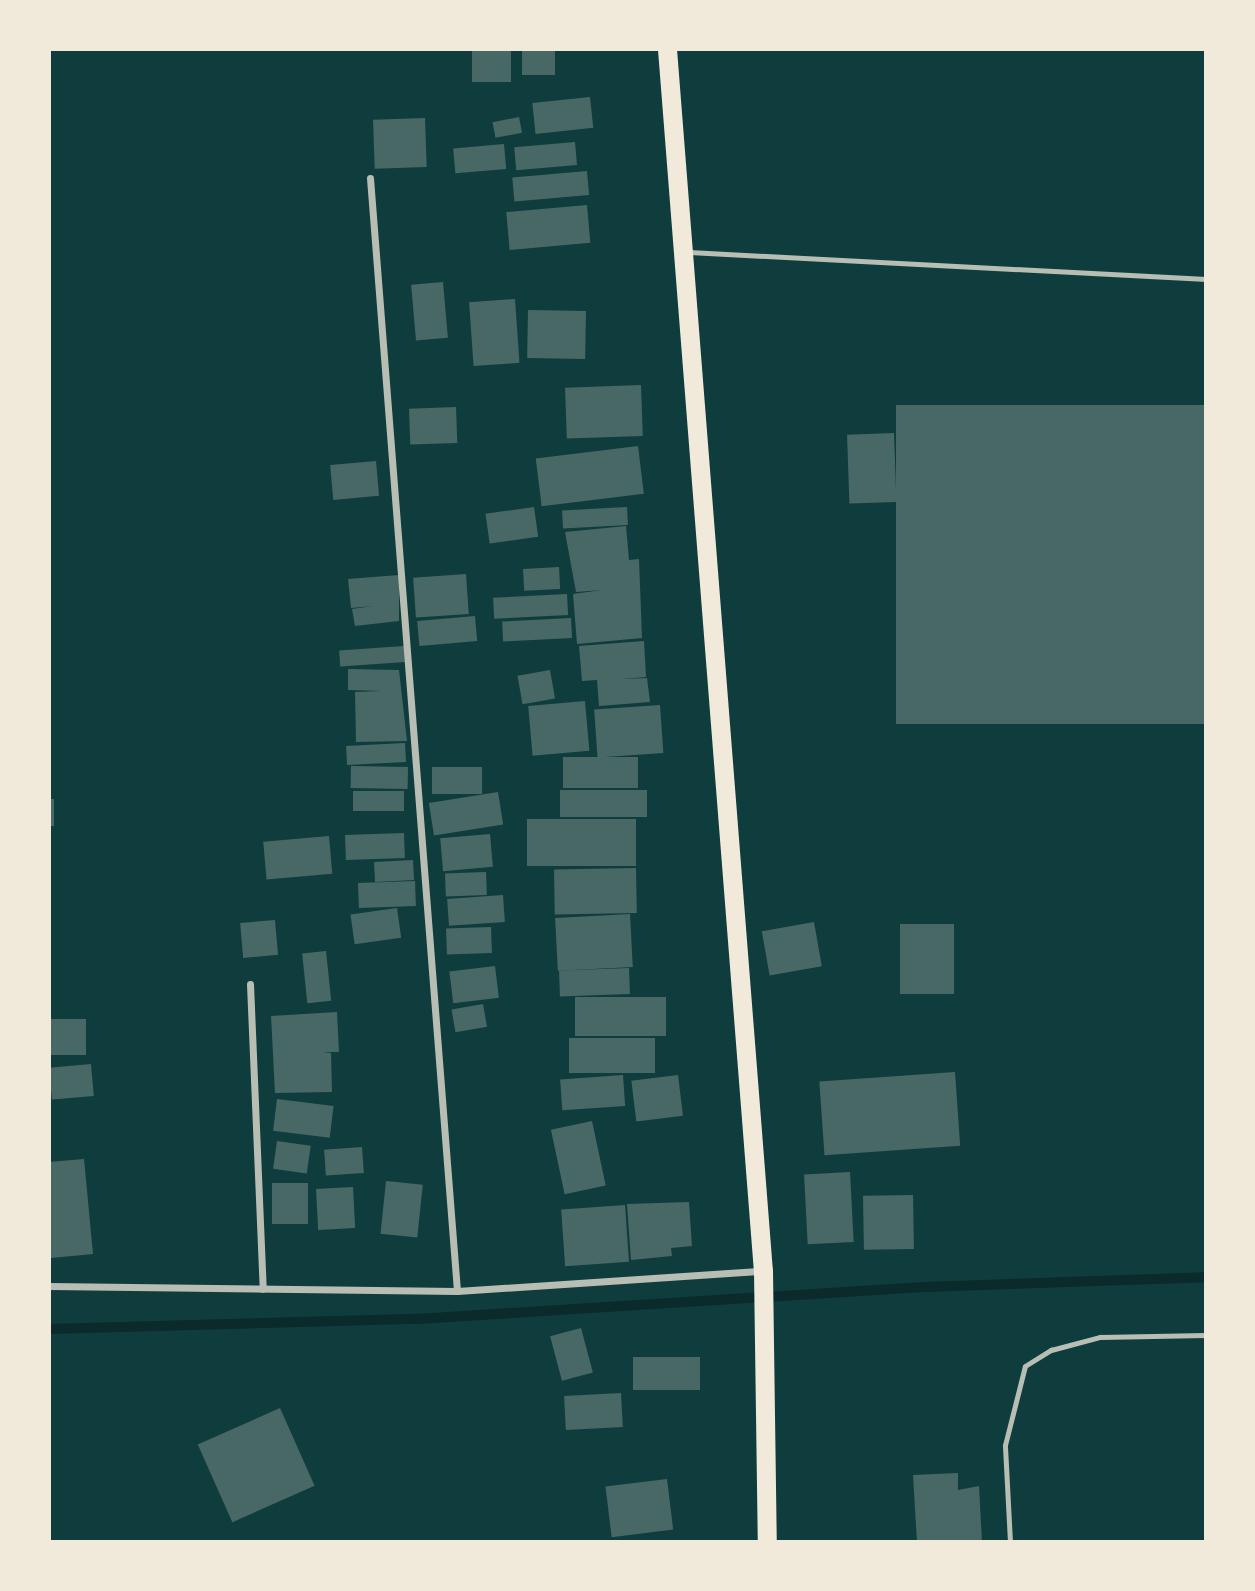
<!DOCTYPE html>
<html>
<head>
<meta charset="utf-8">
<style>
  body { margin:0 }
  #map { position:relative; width:1255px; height:1591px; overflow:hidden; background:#0f3d3e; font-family:"Source Serif 4",serif }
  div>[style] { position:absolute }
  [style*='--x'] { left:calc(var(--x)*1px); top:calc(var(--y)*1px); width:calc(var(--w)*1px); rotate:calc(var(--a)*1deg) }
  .stream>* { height:10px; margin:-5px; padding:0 5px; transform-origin:5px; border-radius:5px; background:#0a2a2b }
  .building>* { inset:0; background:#486865; transform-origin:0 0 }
  .service>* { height:5px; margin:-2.5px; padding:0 2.5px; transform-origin:2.5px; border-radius:2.5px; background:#b8beb3 }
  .minor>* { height:7px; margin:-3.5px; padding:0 3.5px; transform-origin:3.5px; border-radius:3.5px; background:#b8beb3 }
  .trunk>* { height:19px; margin:-9.5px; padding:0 9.5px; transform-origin:9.5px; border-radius:9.5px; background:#f1e9da }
  span { translate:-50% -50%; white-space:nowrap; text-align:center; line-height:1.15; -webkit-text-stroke:7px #f1e9da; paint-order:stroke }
  .frame { position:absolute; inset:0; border:51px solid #f1e9da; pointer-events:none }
</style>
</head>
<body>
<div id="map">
  <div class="stream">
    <i style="--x:49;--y:1329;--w:368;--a:-1.6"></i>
    <i style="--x:417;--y:1319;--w:508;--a:-3.61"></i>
    <i style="--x:924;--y:1287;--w:282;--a:-2"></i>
  </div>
  <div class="building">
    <i style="left:472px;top:49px;width:39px;height:33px"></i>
    <i style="left:522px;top:49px;width:33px;height:26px"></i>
    <i style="left:590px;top:97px;width:31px;height:58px;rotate:84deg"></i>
    <i style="left:519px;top:117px;width:16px;height:27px;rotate:79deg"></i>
    <i style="left:425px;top:118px;width:49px;height:52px;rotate:88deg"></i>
    <i style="left:575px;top:142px;width:23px;height:61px;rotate:85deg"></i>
    <i style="left:504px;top:144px;width:25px;height:51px;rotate:85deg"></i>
    <i style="left:587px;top:171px;width:24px;height:75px;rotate:85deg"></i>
    <i style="left:587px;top:205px;width:38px;height:81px;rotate:85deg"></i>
    <i style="left:443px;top:282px;width:56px;height:32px;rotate:85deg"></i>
    <i style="left:515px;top:299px;width:64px;height:46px;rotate:86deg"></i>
    <i style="left:528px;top:310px;width:58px;height:48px;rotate:1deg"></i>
    <i style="left:641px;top:385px;width:51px;height:76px;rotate:88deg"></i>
    <i style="left:1206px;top:405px;width:319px;height:310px;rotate:90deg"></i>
    <i style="left:456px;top:407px;width:36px;height:47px;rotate:88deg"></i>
    <i style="left:894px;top:433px;width:69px;height:47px;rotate:88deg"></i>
    <i style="left:638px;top:446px;width:48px;height:103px;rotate:83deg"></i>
    <i style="left:376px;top:461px;width:35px;height:46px;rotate:85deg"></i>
    <i style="left:534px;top:507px;width:30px;height:49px;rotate:82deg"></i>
    <i style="left:627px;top:507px;width:18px;height:65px;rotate:87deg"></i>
    <i style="clip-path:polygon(626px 526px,629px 560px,639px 559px,642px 638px,577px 644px,573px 594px,602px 590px,576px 592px,565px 532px)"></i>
    <i style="left:559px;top:567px;width:22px;height:36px;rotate:87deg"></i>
    <i style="left:466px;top:574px;width:40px;height:53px;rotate:86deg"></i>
    <i style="clip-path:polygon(399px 575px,399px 621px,355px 626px,352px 609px,373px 606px,351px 608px,348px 579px)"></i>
    <i style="left:567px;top:594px;width:21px;height:74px;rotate:87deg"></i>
    <i style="left:475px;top:616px;width:25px;height:58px;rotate:85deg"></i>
    <i style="left:571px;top:618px;width:20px;height:69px;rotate:87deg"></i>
    <i style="clip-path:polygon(644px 641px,646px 677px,621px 679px,647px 678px,650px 702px,599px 706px,597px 680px,582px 681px,579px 646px)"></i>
    <i style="left:404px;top:646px;width:16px;height:65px;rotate:86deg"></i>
    <i style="clip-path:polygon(348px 669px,399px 670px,407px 741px,356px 742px,355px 692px,382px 691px,348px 690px)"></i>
    <i style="left:550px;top:670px;width:29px;height:33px;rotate:80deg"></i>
    <i style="left:585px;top:701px;width:50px;height:57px;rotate:85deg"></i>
    <i style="left:660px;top:705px;width:48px;height:66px;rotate:86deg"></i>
    <i style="left:405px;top:743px;width:19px;height:59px;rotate:87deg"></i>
    <i style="left:563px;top:757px;width:75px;height:31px"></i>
    <i style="left:351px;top:766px;width:57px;height:22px;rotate:1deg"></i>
    <i style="left:482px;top:767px;width:27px;height:50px;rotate:90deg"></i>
    <i style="left:560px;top:790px;width:87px;height:27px"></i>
    <i style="left:353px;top:791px;width:51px;height:20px"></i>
    <i style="left:498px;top:792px;width:33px;height:70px;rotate:81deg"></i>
    <i style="left:49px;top:799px;width:5px;height:27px"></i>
    <i style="left:527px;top:819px;width:109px;height:47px"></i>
    <i style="left:404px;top:833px;width:25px;height:59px;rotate:88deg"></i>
    <i style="left:490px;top:834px;width:33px;height:50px;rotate:85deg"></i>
    <i style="left:329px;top:836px;width:38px;height:66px;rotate:85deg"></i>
    <i style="left:413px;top:860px;width:20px;height:39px;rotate:87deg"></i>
    <i style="left:636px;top:868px;width:45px;height:82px;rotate:89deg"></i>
    <i style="left:486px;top:872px;width:23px;height:41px;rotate:88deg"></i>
    <i style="left:415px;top:881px;width:25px;height:57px;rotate:88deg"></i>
    <i style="left:503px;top:895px;width:27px;height:56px;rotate:86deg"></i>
    <i style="left:397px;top:908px;width:30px;height:47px;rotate:82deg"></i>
    <i style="left:630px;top:914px;width:53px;height:75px;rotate:87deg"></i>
    <i style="left:275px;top:920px;width:35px;height:35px;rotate:85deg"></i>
    <i style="left:814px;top:922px;width:45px;height:53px;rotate:80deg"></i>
    <i style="left:900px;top:924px;width:54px;height:70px"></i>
    <i style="left:491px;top:927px;width:26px;height:45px;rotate:88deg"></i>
    <i style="left:326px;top:951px;width:50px;height:24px;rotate:84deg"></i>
    <i style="left:495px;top:966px;width:32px;height:46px;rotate:83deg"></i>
    <i style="left:629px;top:968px;width:26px;height:70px;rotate:88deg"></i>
    <i style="left:575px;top:997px;width:91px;height:39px"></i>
    <i style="left:483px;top:1004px;width:23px;height:32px;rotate:80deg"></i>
    <i style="clip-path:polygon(337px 1012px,339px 1052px,323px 1052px,331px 1053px,332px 1092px,275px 1093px,271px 1016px)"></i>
    <i style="left:49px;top:1019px;width:37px;height:36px"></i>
    <i style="left:655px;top:1038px;width:35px;height:86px;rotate:90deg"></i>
    <i style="left:91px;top:1064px;width:32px;height:42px;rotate:85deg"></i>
    <i style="left:955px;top:1072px;width:74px;height:136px;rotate:86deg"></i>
    <i style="left:623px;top:1075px;width:31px;height:63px;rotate:86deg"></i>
    <i style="left:678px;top:1075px;width:41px;height:47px;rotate:83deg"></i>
    <i style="left:277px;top:1099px;width:57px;height:32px;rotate:7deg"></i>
    <i style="left:592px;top:1121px;width:66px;height:42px;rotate:78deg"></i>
    <i style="left:277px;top:1141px;width:34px;height:28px;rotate:8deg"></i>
    <i style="left:362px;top:1147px;width:26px;height:38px;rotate:86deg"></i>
    <i style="clip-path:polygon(84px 1159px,93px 1254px,51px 1258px,49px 1162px)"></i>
    <i style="left:850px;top:1172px;width:70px;height:46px;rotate:87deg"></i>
    <i style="left:386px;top:1181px;width:37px;height:53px;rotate:6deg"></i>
    <i style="left:272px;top:1183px;width:36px;height:41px"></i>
    <i style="left:353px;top:1187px;width:41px;height:37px;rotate:87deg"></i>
    <i style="left:913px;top:1195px;width:54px;height:50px;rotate:89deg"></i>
    <i style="clip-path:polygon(689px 1202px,692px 1246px,671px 1248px,672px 1256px,631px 1260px,627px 1204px)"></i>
    <i style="left:625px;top:1205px;width:57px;height:64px;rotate:86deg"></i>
    <i style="left:581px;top:1328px;width:46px;height:32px;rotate:75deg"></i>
    <i style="left:633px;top:1357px;width:67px;height:33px"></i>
    <i style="left:621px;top:1393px;width:34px;height:57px;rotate:87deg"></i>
    <i style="left:280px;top:1408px;width:85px;height:90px;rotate:66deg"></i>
    <i style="clip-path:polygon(958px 1473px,958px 1490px,979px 1486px,982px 1542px,917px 1542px,913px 1475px)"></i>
    <i style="left:667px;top:1479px;width:51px;height:62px;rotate:83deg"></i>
  </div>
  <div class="service">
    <i style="--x:689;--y:252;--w:518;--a:2.99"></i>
    <i style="--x:1010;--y:1542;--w:97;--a:-93"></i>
    <i style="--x:1005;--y:1445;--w:81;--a:-75.8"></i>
    <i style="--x:1025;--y:1366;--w:31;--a:-32"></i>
    <i style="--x:1051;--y:1350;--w:51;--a:-14.9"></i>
    <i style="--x:1100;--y:1337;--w:106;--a:-1.1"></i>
  </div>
  <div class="minor">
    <i style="--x:370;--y:178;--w:1116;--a:85.53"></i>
    <i style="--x:250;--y:984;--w:305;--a:87.6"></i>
    <i style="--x:49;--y:1286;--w:408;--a:0.7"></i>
    <i style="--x:457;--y:1291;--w:306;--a:-3.8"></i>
  </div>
  <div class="trunk">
    <i style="--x:667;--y:49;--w:1226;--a:85.51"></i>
    <i style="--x:763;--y:1271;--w:271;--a:89.2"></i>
  </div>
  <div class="frame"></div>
</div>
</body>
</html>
